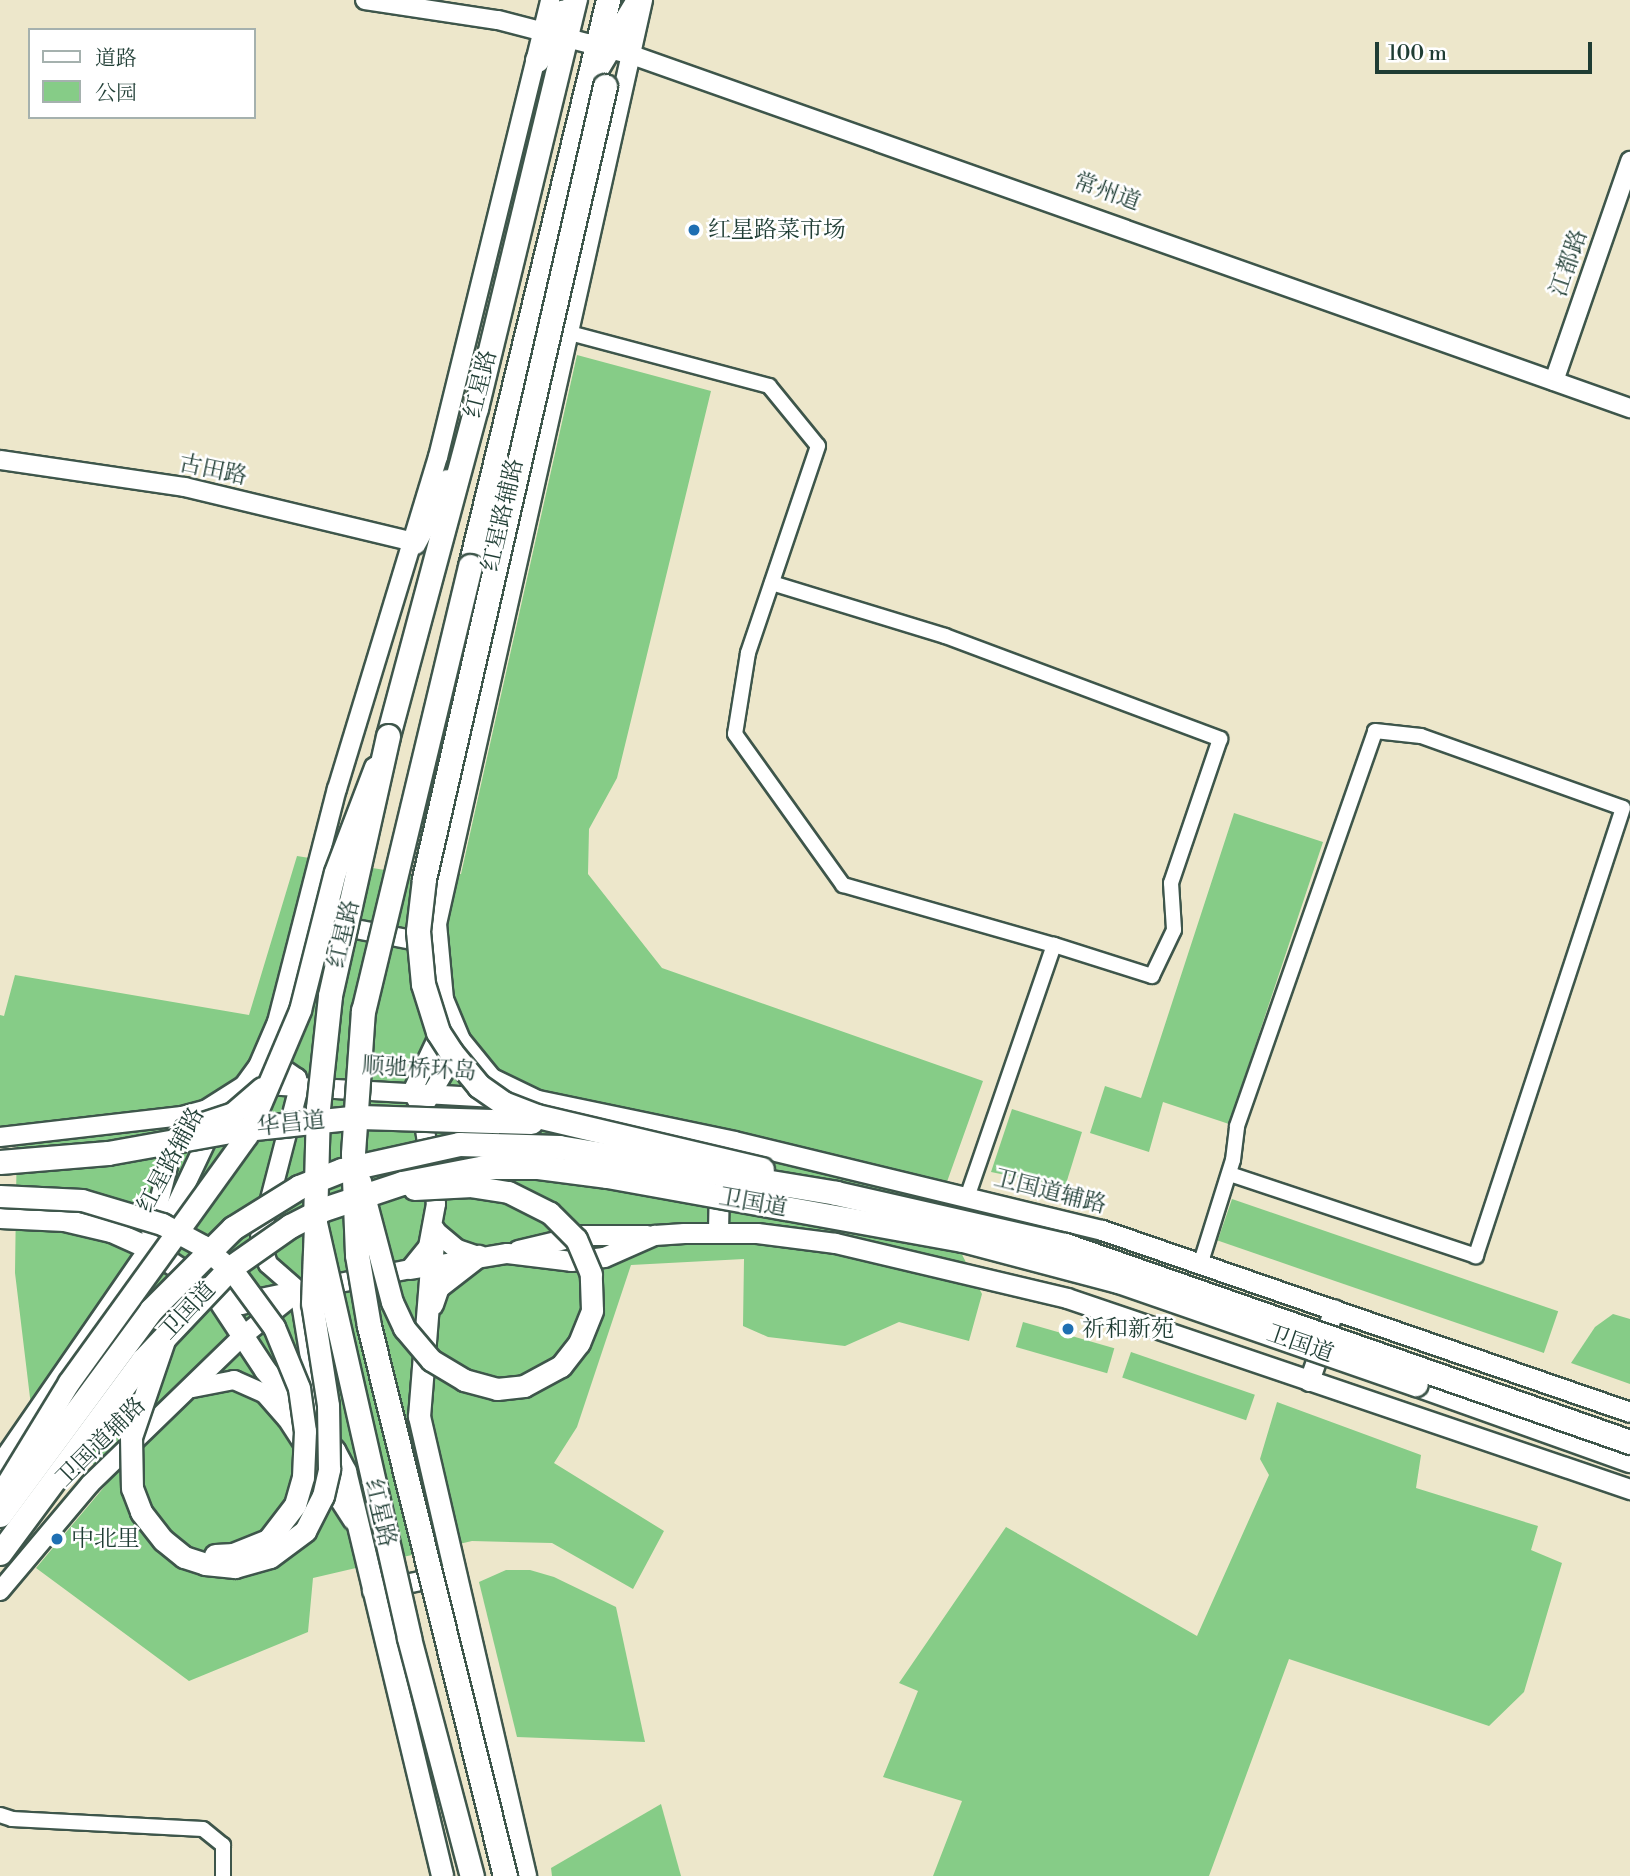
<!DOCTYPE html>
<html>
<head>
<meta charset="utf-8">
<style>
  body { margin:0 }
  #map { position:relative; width:1630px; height:1876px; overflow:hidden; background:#ede7cb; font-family:"Libre Bodoni","Noto Serif SC",serif }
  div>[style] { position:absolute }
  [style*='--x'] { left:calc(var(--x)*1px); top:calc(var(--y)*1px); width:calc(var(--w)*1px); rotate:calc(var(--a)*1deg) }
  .green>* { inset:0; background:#86cc87; transform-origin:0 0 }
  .roads { filter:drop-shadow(2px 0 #3e564b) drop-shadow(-2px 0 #3e564b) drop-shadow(0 2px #3e564b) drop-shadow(0 -2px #3e564b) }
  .minor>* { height:14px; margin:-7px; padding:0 7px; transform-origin:7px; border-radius:7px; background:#fff }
  .tertiary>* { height:18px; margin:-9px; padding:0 9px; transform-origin:9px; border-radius:9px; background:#fff }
  .secondary>* { height:19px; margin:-9.5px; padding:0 9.5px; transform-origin:9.5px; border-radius:9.5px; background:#fff }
  .primary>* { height:21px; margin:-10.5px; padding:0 10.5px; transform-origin:10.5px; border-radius:10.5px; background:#fff }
  .trunk>* { height:23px; margin:-11.5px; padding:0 11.5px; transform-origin:11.5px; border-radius:11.5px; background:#fff }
  .bridges { filter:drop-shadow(2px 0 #3e564b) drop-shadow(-2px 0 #3e564b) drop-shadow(0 2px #3e564b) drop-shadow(0 -2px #3e564b) }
  .primary-bridge>* { height:21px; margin:-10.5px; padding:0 10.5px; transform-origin:10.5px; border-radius:10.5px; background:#fff }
  .trunk-bridge>* { height:23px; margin:-11.5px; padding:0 11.5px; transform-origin:11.5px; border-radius:11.5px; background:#fff }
  .dots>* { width:19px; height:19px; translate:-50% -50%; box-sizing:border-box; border:4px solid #fff; border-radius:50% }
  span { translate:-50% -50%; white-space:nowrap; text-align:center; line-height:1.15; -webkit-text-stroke:5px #fff; paint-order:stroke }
  .street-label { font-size:23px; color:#1f3d34 }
  .poi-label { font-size:23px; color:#1f3d34 }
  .left { translate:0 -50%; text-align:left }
  .legend { position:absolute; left:28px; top:28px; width:228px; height:91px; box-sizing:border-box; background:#fff; border:2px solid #a5b1ae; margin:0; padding:9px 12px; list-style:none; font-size:21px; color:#1f3d34 }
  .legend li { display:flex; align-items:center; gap:14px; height:35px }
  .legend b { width:35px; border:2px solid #a5b1ae }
  .scale { position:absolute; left:1375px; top:42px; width:217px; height:32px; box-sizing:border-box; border:4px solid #1f3d34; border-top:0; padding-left:9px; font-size:21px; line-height:24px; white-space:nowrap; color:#1f3d34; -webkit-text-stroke:5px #fff; paint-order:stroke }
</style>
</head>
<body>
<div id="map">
  <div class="green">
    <i style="clip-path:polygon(577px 355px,711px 391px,617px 778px,589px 829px,588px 874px,662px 968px,983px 1081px,938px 1207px,982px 1294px,969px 1341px,899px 1322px,845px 1346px,768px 1337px,743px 1326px,744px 1259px,631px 1265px,577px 1427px,554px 1463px,664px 1531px,633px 1589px,552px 1543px,472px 1541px,313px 1578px,308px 1632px,189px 1681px,36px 1568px,110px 1480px,31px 1406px,15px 1273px,17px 1129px,0 1129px,0 1015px,4px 1016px,15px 975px,249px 1015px,297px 856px,429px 877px,461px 874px)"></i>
    <i style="clip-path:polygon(1234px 813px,1323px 842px,1229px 1124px,1163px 1102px,1149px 1152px,1090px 1133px,1105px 1086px,1141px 1098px)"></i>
    <i style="clip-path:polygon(1012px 1109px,1082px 1132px,1065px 1187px,991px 1172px)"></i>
    <i style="left:1232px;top:1199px;width:345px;height:44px;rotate:19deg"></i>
    <i style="clip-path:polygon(1613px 1314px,1630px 1319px,1630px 1384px,1571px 1363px,1595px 1327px)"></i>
    <i style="left:1023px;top:1322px;width:95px;height:26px;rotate:16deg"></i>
    <i style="left:1131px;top:1352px;width:131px;height:27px;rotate:19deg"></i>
    <i style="clip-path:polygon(1277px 1402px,1421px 1455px,1416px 1488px,1538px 1526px,1531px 1550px,1562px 1563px,1524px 1692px,1489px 1726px,1289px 1659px,1209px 1876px,933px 1876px,962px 1801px,883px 1777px,918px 1691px,899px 1683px,1006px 1527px,1197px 1636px,1269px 1475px,1260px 1459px)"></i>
    <i style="clip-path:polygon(506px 1570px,530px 1570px,554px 1577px,616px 1607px,645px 1742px,517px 1737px,479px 1582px)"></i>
    <i style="clip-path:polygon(661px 1804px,681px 1876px,552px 1876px,551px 1868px)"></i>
  </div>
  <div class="roads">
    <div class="minor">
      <i style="--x:570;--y:333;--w:206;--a:14.9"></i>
      <i style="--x:769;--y:386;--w:77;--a:50.8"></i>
      <i style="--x:818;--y:446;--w:219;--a:108.7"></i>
      <i style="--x:748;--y:653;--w:82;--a:99.1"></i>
      <i style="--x:735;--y:734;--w:186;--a:54.4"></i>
      <i style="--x:843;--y:885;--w:219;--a:15.9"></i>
      <i style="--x:1054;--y:945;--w:267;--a:109"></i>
      <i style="--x:772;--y:583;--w:181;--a:17"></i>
      <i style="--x:945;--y:636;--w:294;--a:20.5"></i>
      <i style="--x:1220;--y:739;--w:152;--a:108.8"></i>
      <i style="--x:1171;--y:883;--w:47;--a:86.3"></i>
      <i style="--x:1174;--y:930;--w:51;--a:115.6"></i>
      <i style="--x:1152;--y:976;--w:103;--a:-162.4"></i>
      <i style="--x:1201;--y:1262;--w:107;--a:-72.6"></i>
      <i style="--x:1233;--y:1160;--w:34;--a:-83"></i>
      <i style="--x:1237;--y:1126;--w:418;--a:-70.7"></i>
      <i style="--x:1375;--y:731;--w:46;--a:6.2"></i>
      <i style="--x:1421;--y:736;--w:214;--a:19.6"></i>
      <i style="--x:1623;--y:808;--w:472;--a:108.2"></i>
      <i style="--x:1476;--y:1256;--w:260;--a:-161.6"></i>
      <i style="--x:0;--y:1815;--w:13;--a:18"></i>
      <i style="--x:12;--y:1819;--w:191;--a:3"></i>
      <i style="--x:203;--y:1829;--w:26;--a:39"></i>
      <i style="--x:223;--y:1845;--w:31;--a:90"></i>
    </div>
    <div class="tertiary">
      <i style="--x:365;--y:0;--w:134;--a:8.6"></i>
      <i style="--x:498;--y:20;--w:138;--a:14.6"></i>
      <i style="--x:632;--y:55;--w:1059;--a:19.48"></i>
      <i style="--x:1554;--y:381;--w:233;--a:-70.9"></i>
      <i style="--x:0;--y:460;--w:187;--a:8.3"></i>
      <i style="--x:185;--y:487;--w:236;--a:13.5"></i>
      <i style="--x:335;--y:925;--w:95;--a:11"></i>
      <i style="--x:276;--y:1050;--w:18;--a:74"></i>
      <i style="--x:281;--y:1067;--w:19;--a:35"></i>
      <i style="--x:297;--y:1078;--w:9;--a:77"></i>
      <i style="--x:299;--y:1087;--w:156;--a:104.5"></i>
      <i style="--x:260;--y:1238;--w:27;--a:73"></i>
      <i style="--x:268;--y:1264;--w:41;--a:41.1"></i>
      <i style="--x:299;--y:1291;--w:113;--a:-11.2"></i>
      <i style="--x:410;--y:1269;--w:28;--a:-51"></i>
      <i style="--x:428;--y:1247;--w:44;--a:-79.5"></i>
      <i style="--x:436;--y:1204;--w:96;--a:-98.4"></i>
      <i style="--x:422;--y:1109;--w:20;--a:-120"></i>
      <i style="--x:412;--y:1092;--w:73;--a:-64.8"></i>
      <i style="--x:538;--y:1100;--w:51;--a:-154.4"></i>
      <i style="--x:492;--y:1078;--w:49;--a:-129.2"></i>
      <i style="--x:461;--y:1040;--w:44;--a:-112.5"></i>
      <i style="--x:444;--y:999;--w:75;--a:-95.3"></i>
      <i style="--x:437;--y:924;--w:947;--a:-77.43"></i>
      <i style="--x:427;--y:1101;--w:63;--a:-59.3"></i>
      <i style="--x:0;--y:1137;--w:183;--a:-6.6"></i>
      <i style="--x:182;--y:1116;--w:24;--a:-15"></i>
      <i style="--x:205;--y:1110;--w:49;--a:-32.4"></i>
      <i style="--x:246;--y:1084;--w:250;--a:3.2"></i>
      <i style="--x:151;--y:1233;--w:104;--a:-75.6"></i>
      <i style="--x:299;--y:1291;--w:130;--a:80.7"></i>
      <i style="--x:193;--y:1388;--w:42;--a:-11"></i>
      <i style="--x:234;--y:1380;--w:34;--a:24"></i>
      <i style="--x:265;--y:1394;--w:33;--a:49"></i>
      <i style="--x:287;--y:1419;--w:121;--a:57.1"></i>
      <i style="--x:0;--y:1464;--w:301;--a:-55.4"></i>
      <i style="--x:171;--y:1216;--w:96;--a:-64.8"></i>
      <i style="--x:212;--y:1129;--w:78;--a:-53.9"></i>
      <i style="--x:258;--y:1066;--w:48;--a:-66.6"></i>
      <i style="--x:277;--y:1022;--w:241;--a:-75.6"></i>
      <i style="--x:337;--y:789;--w:347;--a:-73.1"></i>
      <i style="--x:438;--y:457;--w:471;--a:-76.2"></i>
      <i style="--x:0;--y:1591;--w:140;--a:-49.9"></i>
      <i style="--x:90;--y:1484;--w:214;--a:-44.1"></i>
      <i style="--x:244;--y:1335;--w:70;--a:-38.7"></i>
      <i style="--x:372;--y:1591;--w:84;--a:-11.7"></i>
    </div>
    <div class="secondary">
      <i style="--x:538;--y:1100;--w:200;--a:11.8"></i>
      <i style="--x:734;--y:1141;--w:379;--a:13.6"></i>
      <i style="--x:1102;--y:1230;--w:558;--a:19.02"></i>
      <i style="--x:434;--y:1230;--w:30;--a:40"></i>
      <i style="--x:457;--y:1249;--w:21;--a:19"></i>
      <i style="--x:718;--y:1231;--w:48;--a:-88.8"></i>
      <i style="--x:518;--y:1250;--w:65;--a:-13.4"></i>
      <i style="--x:581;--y:1235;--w:66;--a:0"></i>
      <i style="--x:410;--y:1269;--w:98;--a:-9.4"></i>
      <i style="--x:507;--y:1253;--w:64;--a:7.1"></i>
      <i style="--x:571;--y:1261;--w:33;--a:-7"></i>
      <i style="--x:604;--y:1257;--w:55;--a:-23.7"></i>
      <i style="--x:654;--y:1235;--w:30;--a:-4"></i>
      <i style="--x:684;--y:1233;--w:73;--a:0"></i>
      <i style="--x:757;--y:1233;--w:79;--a:7.3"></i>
      <i style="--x:835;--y:1243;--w:238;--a:13.3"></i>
      <i style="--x:1067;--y:1298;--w:595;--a:18.74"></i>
      <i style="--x:1309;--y:1381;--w:76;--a:-70.9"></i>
    </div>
    <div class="primary">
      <i style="--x:0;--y:1217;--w:64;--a:2.7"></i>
      <i style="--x:64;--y:1220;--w:48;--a:13.2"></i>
      <i style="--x:111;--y:1231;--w:39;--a:24"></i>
      <i style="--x:147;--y:1247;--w:79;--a:33.7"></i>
      <i style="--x:213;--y:1291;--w:30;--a:23"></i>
      <i style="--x:241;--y:1303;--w:59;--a:-11.7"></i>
      <i style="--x:434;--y:1230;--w:187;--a:94.6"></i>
      <i style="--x:419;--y:1416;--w:472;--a:77"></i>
      <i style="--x:213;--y:1291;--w:95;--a:56.6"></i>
      <i style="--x:265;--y:1370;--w:106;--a:49.2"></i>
      <i style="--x:334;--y:1450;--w:24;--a:62"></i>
      <i style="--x:345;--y:1471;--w:416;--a:76.5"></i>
      <i style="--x:432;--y:1304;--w:18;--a:-71"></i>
      <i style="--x:438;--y:1287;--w:51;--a:-37.8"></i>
    </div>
    <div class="trunk">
      <i style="--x:537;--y:60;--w:55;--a:-61.6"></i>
      <i style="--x:598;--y:66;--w:77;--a:-58.8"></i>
      <i style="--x:414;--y:542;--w:69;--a:-61.6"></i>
      <i style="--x:470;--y:566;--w:583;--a:-76.3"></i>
      <i style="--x:388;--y:736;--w:340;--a:-75"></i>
      <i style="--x:476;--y:408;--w:420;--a:-76.4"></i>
      <i style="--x:1416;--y:1384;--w:227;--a:19.6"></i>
    </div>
  </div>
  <div class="bridges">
    <div class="primary-bridge">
      <i style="--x:185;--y:1129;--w:51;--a:-18.4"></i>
      <i style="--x:233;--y:1113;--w:38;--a:-41"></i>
      <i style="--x:360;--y:1181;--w:125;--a:75.2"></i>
      <i style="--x:392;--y:1302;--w:29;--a:65"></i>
      <i style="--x:404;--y:1328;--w:42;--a:49.8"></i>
      <i style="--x:431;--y:1360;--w:39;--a:31"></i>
      <i style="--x:464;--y:1380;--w:34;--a:15"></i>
      <i style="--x:497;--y:1389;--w:27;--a:-6"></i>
      <i style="--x:524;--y:1386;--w:42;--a:-28.4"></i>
      <i style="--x:561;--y:1366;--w:29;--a:-52"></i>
      <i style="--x:579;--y:1343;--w:35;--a:-68"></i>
      <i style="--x:592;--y:1310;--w:36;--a:-92"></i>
      <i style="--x:591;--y:1274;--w:38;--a:-113"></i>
      <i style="--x:576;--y:1239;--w:37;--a:-135"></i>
      <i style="--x:550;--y:1213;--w:47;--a:-153.4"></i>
      <i style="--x:508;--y:1192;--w:36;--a:-171"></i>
      <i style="--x:472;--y:1186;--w:58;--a:177"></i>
      <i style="--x:0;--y:1196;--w:82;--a:2.8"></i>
      <i style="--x:82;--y:1200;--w:84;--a:16.7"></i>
      <i style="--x:162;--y:1224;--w:47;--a:28.2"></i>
      <i style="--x:203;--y:1246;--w:43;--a:41.2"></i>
      <i style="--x:235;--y:1274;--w:66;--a:53.7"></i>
      <i style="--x:274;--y:1327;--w:66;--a:67.7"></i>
      <i style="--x:299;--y:1388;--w:43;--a:82.1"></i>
      <i style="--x:305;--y:1431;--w:46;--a:92.5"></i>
      <i style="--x:303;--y:1477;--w:29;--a:106"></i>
      <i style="--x:295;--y:1505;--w:44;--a:127.6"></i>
      <i style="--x:268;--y:1540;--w:37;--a:158"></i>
      <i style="--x:234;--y:1554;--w:19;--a:177"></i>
      <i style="--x:164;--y:1340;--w:102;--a:108.8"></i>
      <i style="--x:131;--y:1437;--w:51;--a:88.9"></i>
      <i style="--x:132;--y:1488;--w:26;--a:69"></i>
      <i style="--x:141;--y:1512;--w:36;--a:52"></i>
      <i style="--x:163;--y:1540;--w:27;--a:39"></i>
      <i style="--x:184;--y:1557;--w:22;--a:18"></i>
      <i style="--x:205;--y:1564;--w:30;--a:6"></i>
      <i style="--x:235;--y:1567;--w:36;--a:-16"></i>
      <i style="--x:270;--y:1557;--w:44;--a:-36.6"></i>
      <i style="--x:305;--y:1531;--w:39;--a:-63"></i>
      <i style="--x:323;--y:1496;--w:28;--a:-77"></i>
      <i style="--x:329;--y:1469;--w:64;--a:-90.9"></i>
      <i style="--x:328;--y:1405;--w:103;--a:-98.9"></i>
      <i style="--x:312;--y:1303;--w:77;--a:-87.8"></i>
      <i style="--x:0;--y:1495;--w:132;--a:-58.6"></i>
      <i style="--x:69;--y:1382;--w:304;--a:-54.2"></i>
      <i style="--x:247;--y:1135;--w:136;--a:-67"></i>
      <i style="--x:300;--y:1010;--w:142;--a:-75.8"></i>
      <i style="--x:335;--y:872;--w:112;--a:-69.1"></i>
    </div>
    <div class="trunk-bridge">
      <i style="--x:605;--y:86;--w:813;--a:102.86"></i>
      <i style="--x:424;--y:879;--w:52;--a:96.6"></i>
      <i style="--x:418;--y:931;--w:53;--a:84.6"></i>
      <i style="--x:423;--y:984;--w:50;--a:72.6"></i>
      <i style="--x:438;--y:1032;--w:24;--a:57"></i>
      <i style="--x:451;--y:1052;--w:44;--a:50.5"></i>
      <i style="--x:479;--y:1086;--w:29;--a:35"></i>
      <i style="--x:503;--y:1103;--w:36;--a:21"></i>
      <i style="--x:537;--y:1116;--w:231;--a:13.3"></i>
      <i style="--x:470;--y:566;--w:457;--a:103.5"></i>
      <i style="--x:363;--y:1010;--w:144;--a:94"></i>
      <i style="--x:353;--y:1154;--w:101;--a:87.7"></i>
      <i style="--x:357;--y:1255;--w:72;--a:80.4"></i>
      <i style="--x:369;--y:1326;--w:567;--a:76.11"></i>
      <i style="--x:388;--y:736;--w:266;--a:102.6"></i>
      <i style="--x:330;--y:996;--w:113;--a:96.1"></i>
      <i style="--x:318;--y:1108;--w:115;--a:91.5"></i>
      <i style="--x:315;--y:1223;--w:426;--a:77.2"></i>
      <i style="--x:409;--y:1638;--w:246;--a:75.2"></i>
      <i style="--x:0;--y:1162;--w:108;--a:-4.8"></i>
      <i style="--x:108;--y:1153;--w:130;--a:-10.2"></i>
      <i style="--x:236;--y:1130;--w:125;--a:-6"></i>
      <i style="--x:360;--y:1117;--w:171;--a:1.7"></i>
      <i style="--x:0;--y:1515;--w:255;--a:-53.6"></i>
      <i style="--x:151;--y:1310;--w:116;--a:-45"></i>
      <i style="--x:233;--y:1228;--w:78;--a:-31.8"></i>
      <i style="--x:299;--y:1187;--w:46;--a:-21.6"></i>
      <i style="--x:342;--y:1170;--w:120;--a:-12.5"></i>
      <i style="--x:459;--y:1144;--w:100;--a:1.7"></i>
      <i style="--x:559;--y:1147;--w:281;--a:9.4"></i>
      <i style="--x:836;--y:1193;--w:235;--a:12.8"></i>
      <i style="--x:1065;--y:1245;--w:598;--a:19.22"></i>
      <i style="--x:0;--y:1553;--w:240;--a:-53.5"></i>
      <i style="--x:143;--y:1360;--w:127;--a:-46.6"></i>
      <i style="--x:230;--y:1268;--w:73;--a:-35"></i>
      <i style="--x:290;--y:1226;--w:38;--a:-27"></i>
      <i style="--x:324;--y:1209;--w:82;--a:-18.4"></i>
      <i style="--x:402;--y:1183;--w:84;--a:-11"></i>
      <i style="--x:484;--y:1167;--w:54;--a:0"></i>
      <i style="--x:538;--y:1167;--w:70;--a:7.4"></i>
      <i style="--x:607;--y:1176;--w:362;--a:10.2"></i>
      <i style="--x:963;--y:1240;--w:160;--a:14.8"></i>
      <i style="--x:1118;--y:1281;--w:315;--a:19.1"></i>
    </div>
  </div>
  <div class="dots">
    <i style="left:694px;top:230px;background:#1f6fb2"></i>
    <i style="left:1068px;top:1329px;background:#1f6fb2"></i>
    <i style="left:57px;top:1539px;background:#1f6fb2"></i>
  </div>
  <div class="street-label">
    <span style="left:1107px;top:192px;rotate:20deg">常州道</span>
    <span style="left:1569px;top:263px;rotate:-71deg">江都路</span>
    <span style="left:481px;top:384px;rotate:-76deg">红星路</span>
    <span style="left:213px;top:470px;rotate:12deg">古田路</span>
    <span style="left:503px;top:515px;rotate:-77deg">红星路辅路</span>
    <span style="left:344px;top:934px;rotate:-77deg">红星路</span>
    <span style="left:419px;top:1069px;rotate:3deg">顺驰桥环岛</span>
    <span style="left:291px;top:1124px;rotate:-6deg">华昌道</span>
    <span style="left:171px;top:1160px;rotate:-62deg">红星路辅路</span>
    <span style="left:1050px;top:1192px;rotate:14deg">卫国道辅路</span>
    <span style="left:753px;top:1203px;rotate:10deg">卫国道</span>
    <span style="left:188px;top:1311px;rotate:-47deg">卫国道</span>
    <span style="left:1300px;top:1344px;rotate:19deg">卫国道</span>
    <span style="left:101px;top:1442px;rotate:-45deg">卫国道辅路</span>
    <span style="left:380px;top:1513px;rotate:77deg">红星路</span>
  </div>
  <div class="poi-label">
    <span class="left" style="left:708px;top:230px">红星路菜市场</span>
    <span class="left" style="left:1082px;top:1329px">祈和新苑</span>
    <span class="left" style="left:71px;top:1539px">中北里</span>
  </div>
  <ul class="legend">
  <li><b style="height:9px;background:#fff"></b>道路</li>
  <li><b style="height:19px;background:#86cc87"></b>公园</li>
  </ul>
  <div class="scale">100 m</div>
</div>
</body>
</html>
